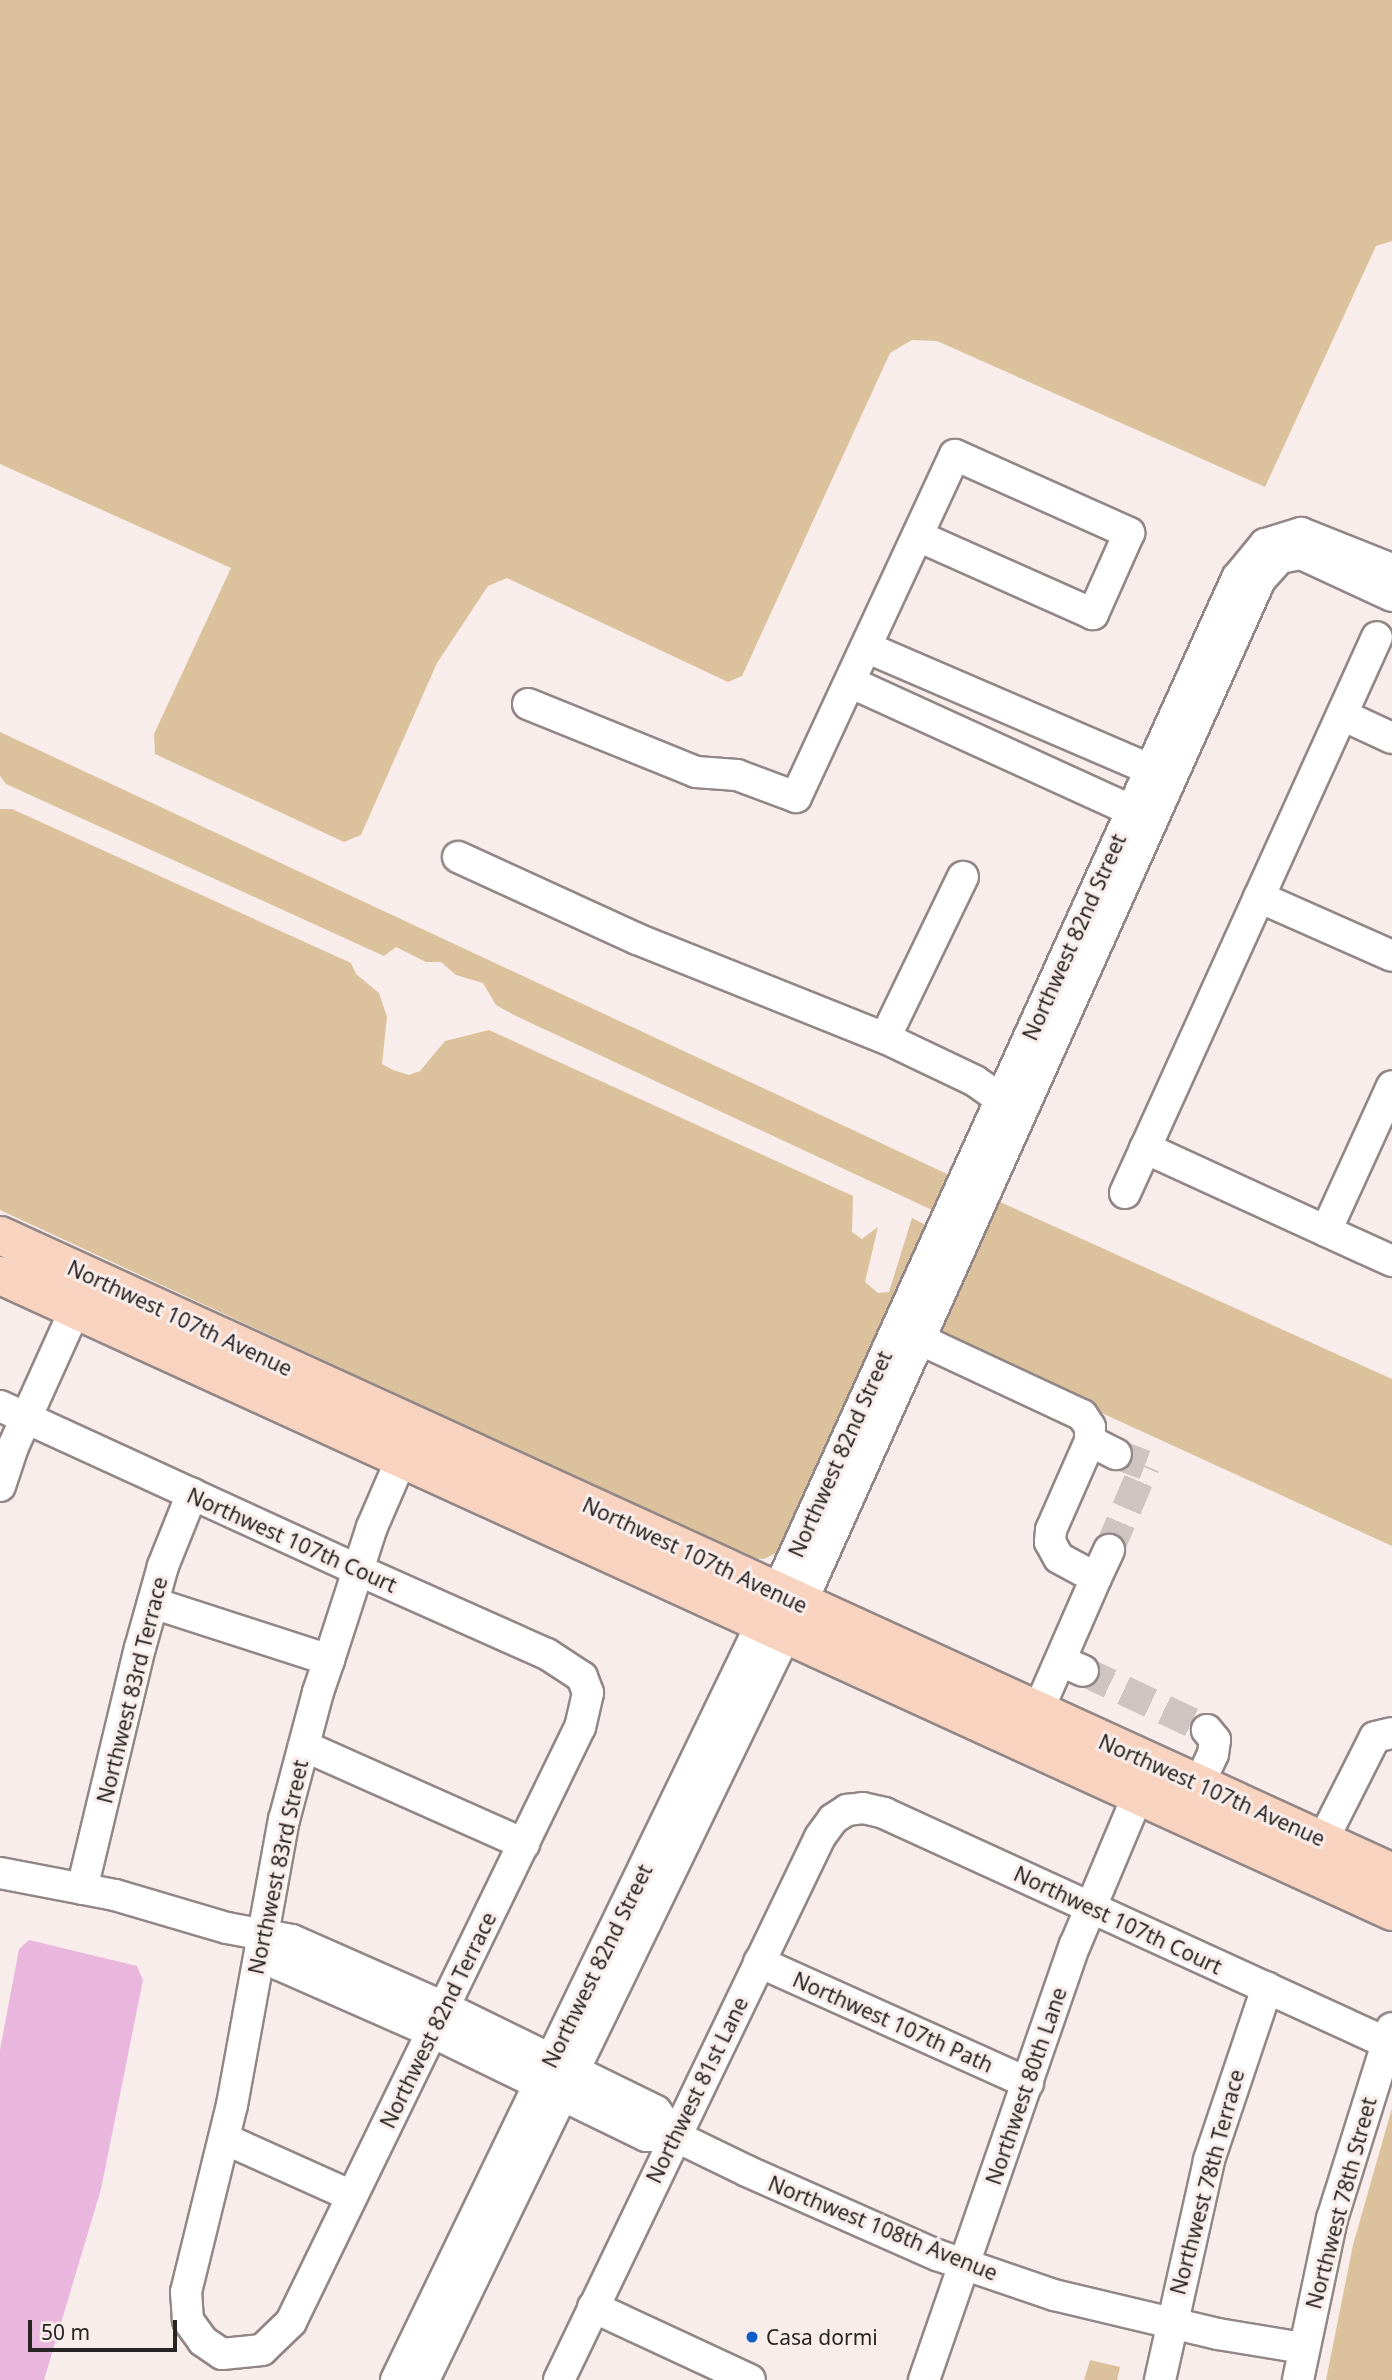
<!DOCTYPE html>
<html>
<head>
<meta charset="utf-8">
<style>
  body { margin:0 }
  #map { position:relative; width:1392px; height:2380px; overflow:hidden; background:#f8edeb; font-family:"Noto Sans",sans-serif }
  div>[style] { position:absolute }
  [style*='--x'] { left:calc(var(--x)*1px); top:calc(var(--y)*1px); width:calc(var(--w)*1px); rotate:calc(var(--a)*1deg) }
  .green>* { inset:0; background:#dcc19d }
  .water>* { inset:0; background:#e9b6de }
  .minor-tunnel>* { height:30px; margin-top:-15px; transform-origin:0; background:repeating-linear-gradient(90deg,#cec5c3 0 30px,transparent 0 45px) }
  .roads { filter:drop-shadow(2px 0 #928786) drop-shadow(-2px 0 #928786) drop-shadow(0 2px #928786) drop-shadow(0 -2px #928786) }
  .minor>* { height:30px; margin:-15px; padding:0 15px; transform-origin:15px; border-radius:15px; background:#fff }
  .major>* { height:37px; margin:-18.5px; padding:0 18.5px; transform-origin:18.5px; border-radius:18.5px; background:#f8d3bf }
  .dots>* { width:19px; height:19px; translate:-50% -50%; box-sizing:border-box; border:4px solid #f8edeb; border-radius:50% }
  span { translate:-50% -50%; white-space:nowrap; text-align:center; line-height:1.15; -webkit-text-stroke:6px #f8edeb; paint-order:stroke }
  .street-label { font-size:21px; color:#282424 }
  .poi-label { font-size:21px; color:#282424 }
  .left { translate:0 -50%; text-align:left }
  .scale { position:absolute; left:28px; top:2320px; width:149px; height:32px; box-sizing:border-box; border:4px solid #282424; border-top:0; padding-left:9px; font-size:21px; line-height:24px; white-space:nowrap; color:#282424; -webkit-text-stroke:5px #f8edeb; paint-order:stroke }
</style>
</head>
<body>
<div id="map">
  <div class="green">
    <i style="clip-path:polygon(0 0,1392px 0,1392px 241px,1376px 246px,1265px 487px,937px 341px,912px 340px,890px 353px,742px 676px,728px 682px,507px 578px,488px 586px,437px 663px,361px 835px,344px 842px,155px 754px,154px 734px,231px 568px,0 464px)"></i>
    <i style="clip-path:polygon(0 732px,945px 1173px,948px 1175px,932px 1210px,516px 1016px,496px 1005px,483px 983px,456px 975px,441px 962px,426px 962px,396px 947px,384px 956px,6px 784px,0 776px)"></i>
    <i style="clip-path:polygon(0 809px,12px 809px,351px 963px,356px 974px,379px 993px,387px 1017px,382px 1064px,393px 1070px,409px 1075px,420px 1071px,445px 1041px,489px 1030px,853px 1196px,852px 1232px,862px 1239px,878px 1227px,865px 1282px,878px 1293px,889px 1292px,912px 1218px,926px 1225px,776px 1553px,764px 1559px,750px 1558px,0 1210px)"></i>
    <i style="clip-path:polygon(998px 1201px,1392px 1379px,1392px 1546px,936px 1337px)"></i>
    <i style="clip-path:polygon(1392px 2108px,1392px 2380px,1326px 2380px,1353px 2245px)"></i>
    <i style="clip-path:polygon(1090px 2360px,1120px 2367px,1117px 2380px,1084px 2380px)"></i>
  </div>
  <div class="water">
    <i style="clip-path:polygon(29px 1940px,137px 1966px,143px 1980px,101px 2189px,44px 2380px,0 2380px,0 2050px,19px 1949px)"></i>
  </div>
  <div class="minor-tunnel">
    <i style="--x:1109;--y:1550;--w:92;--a:-67"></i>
    <i style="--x:1145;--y:1465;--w:31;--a:-159"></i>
    <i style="--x:1083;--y:1671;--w:137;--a:25.4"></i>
  </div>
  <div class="roads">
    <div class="minor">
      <i style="--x:868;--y:648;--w:327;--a:23.3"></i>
      <i style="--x:852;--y:683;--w:325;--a:24.5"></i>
      <i style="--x:528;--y:704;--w:181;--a:22"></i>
      <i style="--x:696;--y:772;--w:41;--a:4.2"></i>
      <i style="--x:737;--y:775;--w:63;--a:20.4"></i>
      <i style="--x:796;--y:797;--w:377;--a:-65.1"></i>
      <i style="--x:955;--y:455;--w:191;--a:24.1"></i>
      <i style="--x:1129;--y:533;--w:89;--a:114"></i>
      <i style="--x:1093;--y:614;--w:192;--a:-156"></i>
      <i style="--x:1342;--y:715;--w:55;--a:24.7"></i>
      <i style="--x:458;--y:857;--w:197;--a:24.6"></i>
      <i style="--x:637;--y:939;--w:267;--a:21.8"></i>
      <i style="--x:885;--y:1038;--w:100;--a:25.5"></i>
      <i style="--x:975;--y:1081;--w:32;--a:35"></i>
      <i style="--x:1259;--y:897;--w:145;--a:23.9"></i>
      <i style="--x:885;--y:1038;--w:179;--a:-64.2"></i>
      <i style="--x:1145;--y:1148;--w:272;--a:24.6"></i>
      <i style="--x:1125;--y:1193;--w:610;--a:-65.62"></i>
      <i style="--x:1326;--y:1231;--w:159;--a:-65.5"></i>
      <i style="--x:919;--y:1339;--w:180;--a:25"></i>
      <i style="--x:1082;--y:1415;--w:14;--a:56"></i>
      <i style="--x:1090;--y:1427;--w:14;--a:90"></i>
      <i style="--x:1090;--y:1441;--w:97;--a:113.7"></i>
      <i style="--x:1051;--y:1530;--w:12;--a:95"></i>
      <i style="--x:1050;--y:1542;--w:18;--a:61"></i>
      <i style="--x:1059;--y:1558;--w:42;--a:28.4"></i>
      <i style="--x:1096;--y:1578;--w:145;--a:113.6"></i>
      <i style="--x:0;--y:1406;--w:394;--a:24.6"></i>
      <i style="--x:358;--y:1570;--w:207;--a:24"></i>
      <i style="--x:547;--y:1654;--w:42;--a:33.3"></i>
      <i style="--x:582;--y:1677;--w:17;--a:69"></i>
      <i style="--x:588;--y:1693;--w:35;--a:103"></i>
      <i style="--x:580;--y:1727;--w:661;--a:115.91"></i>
      <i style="--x:291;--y:2322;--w:40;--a:136"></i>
      <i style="--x:262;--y:2350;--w:40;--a:174.3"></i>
      <i style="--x:222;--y:2354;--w:23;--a:-146"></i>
      <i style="--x:203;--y:2341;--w:26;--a:-126"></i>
      <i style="--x:188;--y:2320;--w:28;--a:-94"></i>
      <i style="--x:186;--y:2292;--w:193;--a:-76.2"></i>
      <i style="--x:232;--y:2105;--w:290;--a:-79.7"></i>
      <i style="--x:284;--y:1820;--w:132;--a:-75.1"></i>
      <i style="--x:318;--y:1692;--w:34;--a:-71"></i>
      <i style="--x:329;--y:1660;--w:95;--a:-72.1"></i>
      <i style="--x:358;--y:1570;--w:45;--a:-72"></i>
      <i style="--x:372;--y:1527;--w:98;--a:-66.6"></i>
      <i style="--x:1090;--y:1441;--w:29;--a:27"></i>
      <i style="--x:0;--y:1486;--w:41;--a:-71.6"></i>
      <i style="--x:13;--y:1447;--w:172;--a:-65.7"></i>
      <i style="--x:1096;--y:1578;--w:31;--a:-65"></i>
      <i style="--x:153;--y:1603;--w:185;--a:17.9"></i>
      <i style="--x:1061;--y:1661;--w:24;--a:24"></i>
      <i style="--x:304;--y:1746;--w:241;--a:24"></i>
      <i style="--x:1199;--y:1784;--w:33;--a:-65"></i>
      <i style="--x:1213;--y:1754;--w:14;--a:-82"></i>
      <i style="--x:1215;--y:1740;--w:13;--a:-129"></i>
      <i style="--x:1323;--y:1840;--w:115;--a:-63.2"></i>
      <i style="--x:1375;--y:1737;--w:17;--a:-13"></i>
      <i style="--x:0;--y:1873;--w:117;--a:10.8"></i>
      <i style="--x:115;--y:1895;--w:117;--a:16.4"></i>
      <i style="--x:227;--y:1928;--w:66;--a:10.5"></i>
      <i style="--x:292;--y:1940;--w:166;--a:23.8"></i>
      <i style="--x:444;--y:2007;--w:236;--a:26.1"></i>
      <i style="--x:656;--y:2111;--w:31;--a:53"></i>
      <i style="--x:675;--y:2136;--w:80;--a:25.9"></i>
      <i style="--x:747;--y:2171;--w:208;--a:23.9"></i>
      <i style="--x:937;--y:2255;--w:124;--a:18.9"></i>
      <i style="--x:1054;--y:2295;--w:169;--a:13.4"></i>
      <i style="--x:1218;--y:2334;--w:86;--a:9.4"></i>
      <i style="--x:82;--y:1889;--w:248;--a:-76.5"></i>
      <i style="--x:140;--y:1648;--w:85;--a:-74.3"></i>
      <i style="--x:163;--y:1566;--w:78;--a:-68.1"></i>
      <i style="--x:261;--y:1936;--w:35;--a:57"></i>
      <i style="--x:280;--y:1965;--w:166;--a:23.8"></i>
      <i style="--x:432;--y:2032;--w:238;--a:25.9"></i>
      <i style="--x:646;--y:2136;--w:29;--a:0"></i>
      <i style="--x:759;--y:1962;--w:295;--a:24.2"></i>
      <i style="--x:225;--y:2139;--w:139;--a:24.2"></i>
      <i style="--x:593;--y:2307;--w:173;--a:24.9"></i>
      <i style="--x:396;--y:2380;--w:894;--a:-64.21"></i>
      <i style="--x:785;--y:1575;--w:1095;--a:-65.61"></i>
      <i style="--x:1237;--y:578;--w:44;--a:-50.5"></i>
      <i style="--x:1265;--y:544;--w:38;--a:-17"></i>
      <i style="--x:1301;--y:533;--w:98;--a:21.6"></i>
      <i style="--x:424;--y:2380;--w:882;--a:-64.13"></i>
      <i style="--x:809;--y:1586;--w:1102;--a:-65.85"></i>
      <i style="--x:1260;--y:580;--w:30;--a:-48"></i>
      <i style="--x:1280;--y:558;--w:21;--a:-11"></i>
      <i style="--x:1301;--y:554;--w:100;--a:24.8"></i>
      <i style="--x:559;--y:2380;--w:602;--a:-64.33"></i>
      <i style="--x:820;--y:1837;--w:22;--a:-54"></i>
      <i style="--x:833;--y:1819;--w:17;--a:-33"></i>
      <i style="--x:847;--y:1810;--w:16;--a:-7"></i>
      <i style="--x:863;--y:1808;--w:22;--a:13"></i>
      <i style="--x:884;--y:1813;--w:553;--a:24.57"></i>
      <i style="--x:924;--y:2380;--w:460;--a:-70.9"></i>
      <i style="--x:1075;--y:1945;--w:163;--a:-67.2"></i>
      <i style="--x:1160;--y:2380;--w:225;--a:-77.4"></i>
      <i style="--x:1209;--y:2160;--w:182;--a:-71.4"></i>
      <i style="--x:1298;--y:2380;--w:165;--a:-78.1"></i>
      <i style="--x:1332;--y:2219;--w:200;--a:-72.6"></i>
    </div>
    <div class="major">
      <i style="--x:0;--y:1235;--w:1531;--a:24.59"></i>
      <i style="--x:0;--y:1275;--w:1530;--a:24.56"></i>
    </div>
  </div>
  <div class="dots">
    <i style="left:752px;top:2337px;background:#105dc8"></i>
  </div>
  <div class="street-label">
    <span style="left:1074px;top:937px;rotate:-66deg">Northwest 82nd Street</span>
    <span style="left:180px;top:1318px;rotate:25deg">Northwest 107th Avenue</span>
    <span style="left:840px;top:1454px;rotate:-66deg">Northwest 82nd Street</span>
    <span style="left:292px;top:1540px;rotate:24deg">Northwest 107th Court</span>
    <span style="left:695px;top:1555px;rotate:25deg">Northwest 107th Avenue</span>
    <span style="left:132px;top:1690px;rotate:-76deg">Northwest 83rd Terrace</span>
    <span style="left:1212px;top:1790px;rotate:24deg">Northwest 107th Avenue</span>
    <span style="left:278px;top:1867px;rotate:-78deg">Northwest 83rd Street</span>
    <span style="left:1118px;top:1920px;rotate:25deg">Northwest 107th Court</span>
    <span style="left:597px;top:1966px;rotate:-64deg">Northwest 82nd Street</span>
    <span style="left:438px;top:2020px;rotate:-64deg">Northwest 82nd Terrace</span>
    <span style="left:893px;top:2022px;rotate:24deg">Northwest 107th Path</span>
    <span style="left:1026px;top:2086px;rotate:-71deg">Northwest 80th Lane</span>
    <span style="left:697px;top:2090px;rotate:-64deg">Northwest 81st Lane</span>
    <span style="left:1207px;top:2182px;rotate:-75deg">Northwest 78th Terrace</span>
    <span style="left:1341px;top:2203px;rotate:-75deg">Northwest 78th Street</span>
    <span style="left:883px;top:2228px;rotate:22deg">Northwest 108th Avenue</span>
  </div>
  <div class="poi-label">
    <span class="left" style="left:766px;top:2337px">Casa dormi</span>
  </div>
  <div class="scale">50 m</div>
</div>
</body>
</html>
